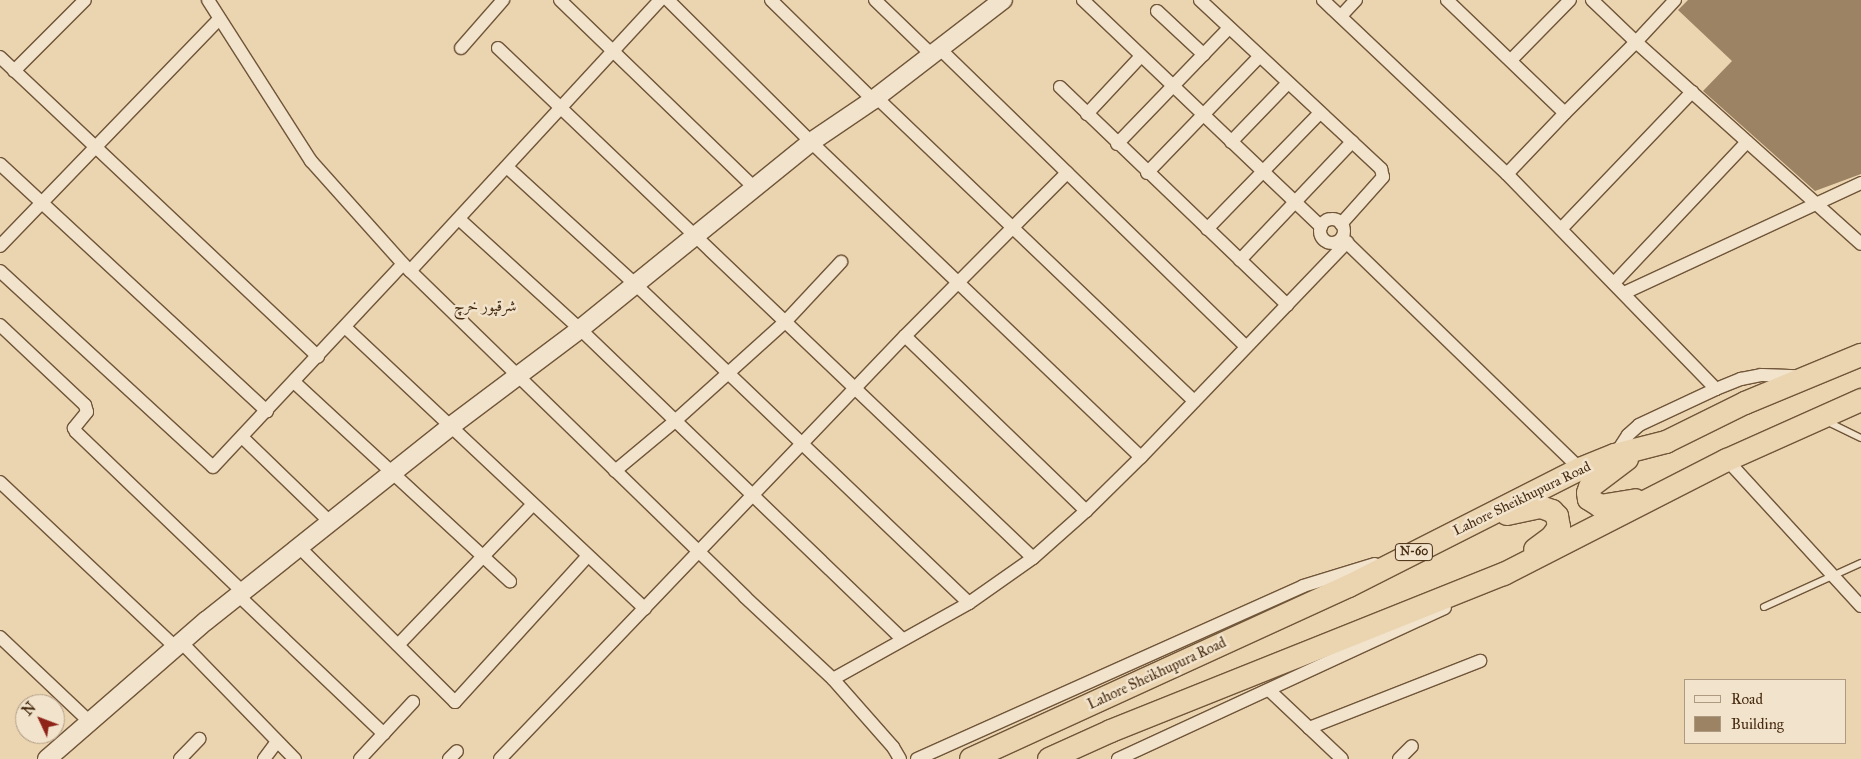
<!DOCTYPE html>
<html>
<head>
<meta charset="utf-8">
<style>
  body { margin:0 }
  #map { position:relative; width:1861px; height:759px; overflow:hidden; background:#ebd4b0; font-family:"IM FELL Great Primer",Amiri,serif }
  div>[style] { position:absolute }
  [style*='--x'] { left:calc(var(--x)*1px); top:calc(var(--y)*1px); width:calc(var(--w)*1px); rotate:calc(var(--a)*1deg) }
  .building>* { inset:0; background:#9c8363 }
  .roads { filter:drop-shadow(1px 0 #705538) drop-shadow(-1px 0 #705538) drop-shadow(0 1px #705538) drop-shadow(0 -1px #705538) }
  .lane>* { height:6px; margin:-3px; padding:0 3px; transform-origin:3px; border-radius:3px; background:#f2e3cc }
  .street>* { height:12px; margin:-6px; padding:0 6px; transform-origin:6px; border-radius:6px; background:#f2e3cc }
  .street>.ring { margin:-6px; padding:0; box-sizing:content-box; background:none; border:12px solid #f2e3cc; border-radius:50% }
  .secondary>* { height:18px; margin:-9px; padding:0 9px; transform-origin:9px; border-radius:9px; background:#f2e3cc }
  .highway>* { height:22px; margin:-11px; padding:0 11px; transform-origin:11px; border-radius:11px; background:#ebd4b0 }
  span { translate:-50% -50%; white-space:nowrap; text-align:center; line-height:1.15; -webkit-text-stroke:5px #f2e3cc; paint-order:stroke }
  .shield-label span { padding:1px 4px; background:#f2e3cc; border:1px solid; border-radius:4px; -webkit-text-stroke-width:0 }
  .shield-label { font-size:12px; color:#472b10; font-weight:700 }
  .street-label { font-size:14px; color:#472b10 }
  .quarter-label { font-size:16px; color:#472b10 }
  .legend { position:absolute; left:1684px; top:679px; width:162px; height:65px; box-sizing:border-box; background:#f2e3cc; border:1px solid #ae9981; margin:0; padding:6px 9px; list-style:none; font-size:15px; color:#472b10 }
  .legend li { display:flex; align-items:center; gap:10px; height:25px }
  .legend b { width:25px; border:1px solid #ae9981 }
  .north { position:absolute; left:15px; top:694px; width:50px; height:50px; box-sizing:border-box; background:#f2e3cc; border:1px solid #ae9981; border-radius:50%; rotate:313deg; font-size:14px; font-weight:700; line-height:20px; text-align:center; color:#472b10 }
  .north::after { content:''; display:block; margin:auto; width:18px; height:22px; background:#8f2418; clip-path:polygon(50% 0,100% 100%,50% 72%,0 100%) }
</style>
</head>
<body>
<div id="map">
  <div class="building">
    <i style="clip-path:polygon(1688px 0,1861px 0,1861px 174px,1815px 191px,1703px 91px,1732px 61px,1678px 10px)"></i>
  </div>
  <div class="roads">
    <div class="lane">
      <i style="--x:1826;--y:421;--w:39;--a:26"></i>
      <i style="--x:1764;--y:607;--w:107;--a:-24.4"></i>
    </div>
    <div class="street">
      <i style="--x:208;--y:0;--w:191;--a:57.4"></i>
      <i style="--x:311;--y:161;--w:138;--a:48.2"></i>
      <i style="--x:403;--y:264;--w:477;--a:44.2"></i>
      <i style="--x:745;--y:597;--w:120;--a:43"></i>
      <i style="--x:833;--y:679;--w:91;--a:48.6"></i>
      <i style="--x:893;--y:747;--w:14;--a:60"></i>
      <i style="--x:560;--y:0;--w:271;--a:44"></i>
      <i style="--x:668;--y:0;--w:202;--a:44.8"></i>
      <i style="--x:811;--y:142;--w:456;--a:43.7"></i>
      <i style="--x:771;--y:0;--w:143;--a:44.4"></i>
      <i style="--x:875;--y:0;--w:79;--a:44"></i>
      <i style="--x:1083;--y:0;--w:329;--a:43.6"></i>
      <i style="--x:1200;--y:0;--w:248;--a:43"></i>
      <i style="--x:1381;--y:169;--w:8;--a:76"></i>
      <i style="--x:1383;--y:177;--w:63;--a:131.8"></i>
      <i style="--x:1323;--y:0;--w:253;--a:43.4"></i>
      <i style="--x:1507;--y:174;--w:300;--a:45.8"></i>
      <i style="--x:1447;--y:0;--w:163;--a:43.8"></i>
      <i style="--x:1565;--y:113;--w:100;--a:-45"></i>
      <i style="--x:1636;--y:42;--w:61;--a:-136.3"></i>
      <i style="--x:1675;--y:0;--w:57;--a:132.9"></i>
      <i style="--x:1636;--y:42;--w:302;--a:41.9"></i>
      <i style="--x:1157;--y:11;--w:64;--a:43.1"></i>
      <i style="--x:1341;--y:16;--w:22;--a:-47"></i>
      <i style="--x:461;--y:48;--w:64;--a:-48.8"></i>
      <i style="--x:498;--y:48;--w:739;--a:43.63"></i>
      <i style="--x:940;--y:49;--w:427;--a:44.2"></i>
      <i style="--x:0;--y:57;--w:437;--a:43.3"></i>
      <i style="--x:1511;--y:60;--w:84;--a:-45.5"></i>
      <i style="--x:14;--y:71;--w:100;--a:-45"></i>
      <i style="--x:1060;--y:87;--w:315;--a:43.8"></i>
      <i style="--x:876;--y:97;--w:440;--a:43.7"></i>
      <i style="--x:1087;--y:114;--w:79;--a:-47"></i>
      <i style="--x:1231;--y:142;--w:82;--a:-46"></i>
      <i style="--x:1117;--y:144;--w:161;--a:-46"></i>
      <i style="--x:0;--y:164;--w:364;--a:42.8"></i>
      <i style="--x:508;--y:168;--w:172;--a:42.4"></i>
      <i style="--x:635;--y:284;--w:462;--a:43.7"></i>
      <i style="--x:1147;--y:173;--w:161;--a:-46"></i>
      <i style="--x:1507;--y:174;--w:84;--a:-46.4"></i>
      <i style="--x:459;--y:219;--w:164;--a:42.3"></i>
      <i style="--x:580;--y:329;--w:448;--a:43.9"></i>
      <i class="ring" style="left:1320px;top:219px;width:12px;height:12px"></i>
      <i style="--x:1207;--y:229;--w:162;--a:-45.8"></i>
      <i style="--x:1561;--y:229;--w:190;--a:-46.3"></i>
      <i style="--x:1342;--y:238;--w:332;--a:44.1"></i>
      <i style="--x:0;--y:246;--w:315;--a:-46"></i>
      <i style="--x:1240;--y:260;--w:163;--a:-46.5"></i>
      <i style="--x:0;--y:271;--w:289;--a:42.6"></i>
      <i style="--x:213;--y:467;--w:278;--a:-46.9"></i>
      <i style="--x:410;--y:271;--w:369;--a:-47.3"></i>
      <i style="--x:1614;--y:283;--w:194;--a:-46.7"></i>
      <i style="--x:1624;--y:293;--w:261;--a:-24.9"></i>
      <i style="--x:0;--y:325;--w:117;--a:43.3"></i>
      <i style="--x:85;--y:405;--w:7;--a:74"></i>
      <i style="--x:87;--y:412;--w:21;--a:129"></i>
      <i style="--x:74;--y:428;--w:4;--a:63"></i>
      <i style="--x:76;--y:432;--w:231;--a:43.8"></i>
      <i style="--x:346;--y:328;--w:410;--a:43.2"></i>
      <i style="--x:905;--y:336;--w:252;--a:44"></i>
      <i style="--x:294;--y:382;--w:294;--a:42.7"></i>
      <i style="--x:242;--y:437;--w:122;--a:44"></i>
      <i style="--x:1615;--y:455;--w:24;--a:-57"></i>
      <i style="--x:1628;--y:435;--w:15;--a:-42"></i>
      <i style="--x:1639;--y:425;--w:85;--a:-25.1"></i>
      <i style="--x:1716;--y:389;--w:27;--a:-22"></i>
      <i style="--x:1741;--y:379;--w:20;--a:-11"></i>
      <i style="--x:1761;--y:375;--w:37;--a:2"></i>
      <i style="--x:1727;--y:460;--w:198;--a:47.5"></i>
      <i style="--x:615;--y:471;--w:78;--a:-39.8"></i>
      <i style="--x:675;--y:421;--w:149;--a:-42"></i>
      <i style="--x:786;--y:321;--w:81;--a:-47"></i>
      <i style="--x:0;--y:482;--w:242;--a:43.3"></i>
      <i style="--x:299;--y:547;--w:220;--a:44.8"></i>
      <i style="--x:455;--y:702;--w:197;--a:-47.7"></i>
      <i style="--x:239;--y:596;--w:200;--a:43.6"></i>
      <i style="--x:0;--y:637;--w:125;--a:43.4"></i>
      <i style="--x:182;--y:643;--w:162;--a:45.8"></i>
      <i style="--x:398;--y:645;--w:195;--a:-46.2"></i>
      <i style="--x:833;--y:679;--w:156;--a:-29.2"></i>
      <i style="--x:969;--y:603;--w:78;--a:-35.1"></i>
      <i style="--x:1033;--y:558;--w:71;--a:-41.6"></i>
      <i style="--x:1086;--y:511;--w:77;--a:-44.5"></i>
      <i style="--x:1141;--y:457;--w:298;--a:-46.2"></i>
      <i style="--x:1269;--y:690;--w:100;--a:43.4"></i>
      <i style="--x:1309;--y:728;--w:184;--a:-21.4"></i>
      <i style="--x:180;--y:759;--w:28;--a:-46"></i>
      <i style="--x:264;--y:759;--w:21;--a:-53"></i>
      <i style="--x:360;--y:759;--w:78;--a:-47.1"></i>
      <i style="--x:449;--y:759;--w:11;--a:-45"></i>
      <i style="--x:500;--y:759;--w:586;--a:-46.25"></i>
      <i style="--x:905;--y:336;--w:230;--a:-45.2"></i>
      <i style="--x:917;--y:759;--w:423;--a:-24.1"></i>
      <i style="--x:1303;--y:586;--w:75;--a:-17"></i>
      <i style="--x:1118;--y:759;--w:360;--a:-24.8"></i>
      <i style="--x:1399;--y:759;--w:18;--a:-45"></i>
    </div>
    <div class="secondary">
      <i style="--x:47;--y:759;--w:211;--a:-41"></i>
      <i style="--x:206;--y:621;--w:313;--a:-38.5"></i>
      <i style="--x:451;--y:426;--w:161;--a:-36.9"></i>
      <i style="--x:580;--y:329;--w:297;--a:-39"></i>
      <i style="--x:811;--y:142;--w:75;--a:-34.1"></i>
      <i style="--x:873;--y:100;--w:164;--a:-37.6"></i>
    </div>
    <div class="highway">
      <i style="--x:1627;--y:459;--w:46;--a:142.9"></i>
      <i style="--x:1590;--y:487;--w:6;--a:108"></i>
      <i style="--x:1588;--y:493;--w:6;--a:81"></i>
      <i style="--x:1589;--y:499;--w:13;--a:32"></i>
      <i style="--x:1600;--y:506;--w:36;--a:-9"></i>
      <i style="--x:1507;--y:514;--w:35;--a:-12"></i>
      <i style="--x:1541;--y:507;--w:12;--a:20"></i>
      <i style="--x:1552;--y:511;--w:7;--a:45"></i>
      <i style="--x:1557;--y:516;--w:11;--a:80"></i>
      <i style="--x:1559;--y:527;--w:12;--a:125"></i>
      <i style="--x:1552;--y:537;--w:21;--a:143"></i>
      <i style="--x:971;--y:759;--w:416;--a:-24.6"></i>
      <i style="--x:1349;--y:586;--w:259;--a:-26.9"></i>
      <i style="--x:1580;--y:469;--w:38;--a:-22"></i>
      <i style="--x:1615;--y:455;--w:53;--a:-14.3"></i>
      <i style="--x:1666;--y:442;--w:88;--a:-26.3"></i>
      <i style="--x:1745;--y:403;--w:126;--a:-22.5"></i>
      <i style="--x:1049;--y:759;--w:68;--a:-24.3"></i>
      <i style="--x:1111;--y:731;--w:423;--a:-21.8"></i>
      <i style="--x:1504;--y:574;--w:250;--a:-27.1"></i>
      <i style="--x:1727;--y:460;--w:147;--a:-24.1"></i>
    </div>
  </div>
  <div class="shield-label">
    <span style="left:1414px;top:552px">N-60</span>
  </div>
  <div class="street-label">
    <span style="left:1522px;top:499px;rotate:-26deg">Lahore Sheikhupura Road</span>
    <span style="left:1157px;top:674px;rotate:-25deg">Lahore Sheikhupura Road</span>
  </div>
  <div class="quarter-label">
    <span style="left:485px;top:306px">شرقپور خرچ</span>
  </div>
  <ul class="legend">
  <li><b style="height:6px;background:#f2e3cc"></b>Road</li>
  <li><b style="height:14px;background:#9c8363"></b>Building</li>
  </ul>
  <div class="north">N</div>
</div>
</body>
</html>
